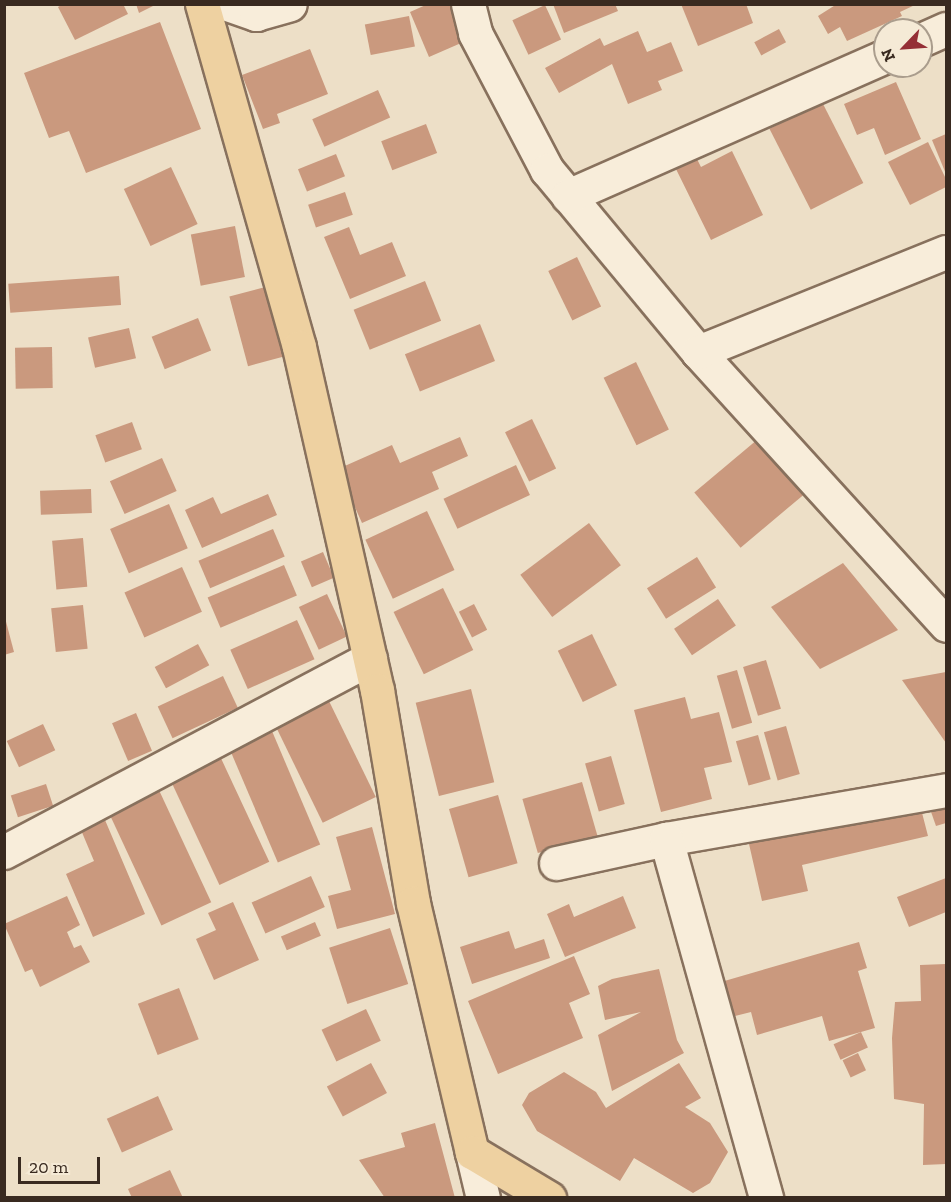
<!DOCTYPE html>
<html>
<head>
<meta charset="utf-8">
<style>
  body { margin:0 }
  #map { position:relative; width:951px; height:1202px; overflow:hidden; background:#eddfc7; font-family:"Zilla Slab",serif }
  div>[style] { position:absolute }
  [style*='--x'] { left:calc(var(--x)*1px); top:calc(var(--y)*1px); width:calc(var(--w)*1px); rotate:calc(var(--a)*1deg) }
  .building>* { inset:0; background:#ca997e; transform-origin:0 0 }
  .roads { filter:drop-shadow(2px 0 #88715d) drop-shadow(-2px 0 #88715d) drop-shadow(0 2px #88715d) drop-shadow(0 -2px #88715d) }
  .minor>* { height:33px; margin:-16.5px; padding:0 16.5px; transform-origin:16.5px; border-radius:16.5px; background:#f8edda }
  .major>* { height:33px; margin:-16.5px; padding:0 16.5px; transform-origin:16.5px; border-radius:16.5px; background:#eed1a1 }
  span { translate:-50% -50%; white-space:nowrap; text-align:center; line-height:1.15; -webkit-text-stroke:5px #f5ead6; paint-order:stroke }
  .frame { position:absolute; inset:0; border:6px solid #392a20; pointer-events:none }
  .north { position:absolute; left:873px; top:18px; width:60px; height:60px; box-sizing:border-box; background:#f5ead6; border:2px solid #aa9d8d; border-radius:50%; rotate:245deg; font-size:16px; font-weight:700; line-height:24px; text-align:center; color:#392a20 }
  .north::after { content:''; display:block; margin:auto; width:21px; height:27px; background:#952f36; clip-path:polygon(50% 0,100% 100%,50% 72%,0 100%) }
  .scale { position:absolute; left:18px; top:1157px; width:82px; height:27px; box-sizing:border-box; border:3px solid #392a20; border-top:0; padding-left:8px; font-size:18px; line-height:21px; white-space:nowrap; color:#392a20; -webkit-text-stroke:4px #f5ead6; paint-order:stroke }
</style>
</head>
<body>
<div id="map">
  <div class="building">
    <i style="clip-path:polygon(63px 4px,123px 4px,128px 14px,75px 40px,58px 7px)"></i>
    <i style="clip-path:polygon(136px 4px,157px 4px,139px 13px)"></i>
    <i style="clip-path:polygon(428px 4px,453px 4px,468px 40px,429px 57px,410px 12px)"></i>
    <i style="clip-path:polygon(553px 4px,615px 4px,618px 11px,564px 33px)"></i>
    <i style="clip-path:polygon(681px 4px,746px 4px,753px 23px,698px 46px)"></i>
    <i style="clip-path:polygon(837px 4px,917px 4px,900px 12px,902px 16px,847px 41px,840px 27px,828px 34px,818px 16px)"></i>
    <i style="left:545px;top:5px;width:38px;height:36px;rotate:65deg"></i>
    <i style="left:409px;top:16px;width:31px;height:45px;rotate:79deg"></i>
    <i style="clip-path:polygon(160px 22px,201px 129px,86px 173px,69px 131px,49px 138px,24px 73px)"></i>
    <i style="left:779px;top:29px;width:15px;height:28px;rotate:62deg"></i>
    <i style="clip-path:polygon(638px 31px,647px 52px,671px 42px,683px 71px,658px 81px,662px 90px,628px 104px,612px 64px,559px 93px,545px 68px,600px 38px,604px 46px)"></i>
    <i style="clip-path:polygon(310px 49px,328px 94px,277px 114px,280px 123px,263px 129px,242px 75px)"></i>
    <i style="clip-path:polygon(896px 82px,921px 139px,885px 155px,874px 128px,857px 135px,844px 104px)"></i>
    <i style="left:378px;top:90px;width:30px;height:72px;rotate:66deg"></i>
    <i style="left:822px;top:102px;width:91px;height:59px;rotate:63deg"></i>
    <i style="left:426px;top:124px;width:31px;height:48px;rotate:69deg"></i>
    <i style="clip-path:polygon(946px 134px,946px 174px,932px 140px)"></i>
    <i style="clip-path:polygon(928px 142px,946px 179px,946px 187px,910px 205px,888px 162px)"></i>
    <i style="clip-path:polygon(732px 151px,763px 215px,711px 240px,675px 167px,696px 157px,701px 167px)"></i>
    <i style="left:336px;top:154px;width:24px;height:41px;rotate:68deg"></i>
    <i style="left:171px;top:167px;width:63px;height:52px;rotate:65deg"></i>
    <i style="left:345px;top:192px;width:24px;height:39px;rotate:71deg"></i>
    <i style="left:235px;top:226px;width:52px;height:45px;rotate:79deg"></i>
    <i style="clip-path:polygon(349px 227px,360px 255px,392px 242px,406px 276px,350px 299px,324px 237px)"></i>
    <i style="left:577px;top:257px;width:55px;height:32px;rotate:64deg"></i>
    <i style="left:119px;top:276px;width:29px;height:111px;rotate:86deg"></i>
    <i style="left:425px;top:281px;width:43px;height:77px;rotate:68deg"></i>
    <i style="left:269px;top:286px;width:72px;height:41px;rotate:75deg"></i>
    <i style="left:198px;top:318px;width:35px;height:50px;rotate:68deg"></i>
    <i style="left:480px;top:324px;width:40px;height:81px;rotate:68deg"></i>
    <i style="left:129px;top:328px;width:31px;height:42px;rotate:77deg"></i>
    <i style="left:52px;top:347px;width:41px;height:37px;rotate:89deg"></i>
    <i style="left:636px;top:362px;width:75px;height:36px;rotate:64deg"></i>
    <i style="left:532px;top:419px;width:55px;height:30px;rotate:64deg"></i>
    <i style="left:132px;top:422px;width:29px;height:39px;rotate:70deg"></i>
    <i style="left:764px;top:434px;width:72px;height:91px;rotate:50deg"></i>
    <i style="clip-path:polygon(460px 437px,468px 456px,432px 472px,439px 489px,362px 523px,338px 469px,392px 445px,400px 463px)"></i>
    <i style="left:162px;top:458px;width:36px;height:57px;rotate:66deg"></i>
    <i style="left:516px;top:465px;width:33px;height:80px;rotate:65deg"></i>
    <i style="left:91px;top:489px;width:24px;height:51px;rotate:88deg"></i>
    <i style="clip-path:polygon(268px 494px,277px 515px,202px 548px,185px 510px,213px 497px,221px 514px)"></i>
    <i style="left:169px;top:504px;width:48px;height:64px;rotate:67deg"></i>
    <i style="left:427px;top:511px;width:65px;height:68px;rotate:65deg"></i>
    <i style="left:589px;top:523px;width:53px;height:86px;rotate:53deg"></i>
    <i style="left:273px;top:529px;width:30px;height:81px;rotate:67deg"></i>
    <i style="left:83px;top:538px;width:49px;height:31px;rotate:85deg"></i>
    <i style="left:323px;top:552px;width:28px;height:24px;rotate:67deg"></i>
    <i style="left:697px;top:557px;width:36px;height:59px;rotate:58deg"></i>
    <i style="clip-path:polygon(843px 563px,898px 630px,820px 669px,771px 607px)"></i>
    <i style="left:284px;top:565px;width:33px;height:83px;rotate:67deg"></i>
    <i style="left:182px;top:567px;width:49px;height:63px;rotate:66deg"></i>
    <i style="left:443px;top:588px;width:69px;height:55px;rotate:64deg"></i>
    <i style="left:327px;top:594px;width:47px;height:31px;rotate:65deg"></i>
    <i style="left:718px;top:599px;width:32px;height:53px;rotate:56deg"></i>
    <i style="left:474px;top:604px;width:29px;height:17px;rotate:63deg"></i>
    <i style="left:83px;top:605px;width:44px;height:32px;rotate:84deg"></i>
    <i style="clip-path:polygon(4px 614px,14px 652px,4px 655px)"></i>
    <i style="left:297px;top:620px;width:43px;height:73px;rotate:66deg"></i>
    <i style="left:592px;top:634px;width:57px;height:38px;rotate:64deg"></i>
    <i style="left:198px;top:644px;width:24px;height:49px;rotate:62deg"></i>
    <i style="left:766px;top:660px;width:51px;height:24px;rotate:73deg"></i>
    <i style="left:737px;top:670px;width:55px;height:21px;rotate:74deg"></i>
    <i style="clip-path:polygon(946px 672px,946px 743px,902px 680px)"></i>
    <i style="left:223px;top:676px;width:35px;height:72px;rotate:65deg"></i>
    <i style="left:471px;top:689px;width:96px;height:57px;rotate:76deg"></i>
    <i style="clip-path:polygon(685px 697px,691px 719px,719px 712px,732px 762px,704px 768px,712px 799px,661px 812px,634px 710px)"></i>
    <i style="left:328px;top:699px;width:109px;height:59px;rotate:64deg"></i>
    <i style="left:136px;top:713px;width:41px;height:26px;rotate:67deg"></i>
    <i style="left:43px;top:724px;width:29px;height:40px;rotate:65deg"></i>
    <i style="left:269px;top:724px;width:131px;height:46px;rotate:67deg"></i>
    <i style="left:786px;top:726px;width:50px;height:23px;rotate:74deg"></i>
    <i style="left:758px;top:735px;width:46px;height:23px;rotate:74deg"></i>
    <i style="left:219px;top:754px;width:119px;height:55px;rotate:65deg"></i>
    <i style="left:611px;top:756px;width:50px;height:27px;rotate:74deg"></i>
    <i style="left:582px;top:782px;width:56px;height:62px;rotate:74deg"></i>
    <i style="left:46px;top:784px;width:23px;height:37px;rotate:72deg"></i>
    <i style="left:158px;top:788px;width:126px;height:55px;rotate:65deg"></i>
    <i style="left:498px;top:795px;width:71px;height:51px;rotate:74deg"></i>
    <i style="clip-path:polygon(946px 804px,946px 823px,936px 826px,930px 809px)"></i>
    <i style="clip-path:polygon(920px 805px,928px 836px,802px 865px,808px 891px,762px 901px,749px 844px)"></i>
    <i style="clip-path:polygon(105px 820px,145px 914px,93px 937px,66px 874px,94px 861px,81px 830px)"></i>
    <i style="clip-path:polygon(372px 827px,395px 914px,337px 929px,328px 896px,351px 890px,336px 837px)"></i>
    <i style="left:311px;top:876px;width:34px;height:65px;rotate:66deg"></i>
    <i style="clip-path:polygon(946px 878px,946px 912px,909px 927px,897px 897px)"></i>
    <i style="clip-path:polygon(67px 896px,80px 925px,67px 932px,74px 948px,81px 945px,90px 962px,40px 987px,32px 969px,25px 972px,4px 924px)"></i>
    <i style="clip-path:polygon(623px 896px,636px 928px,565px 957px,547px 914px,569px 904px,574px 917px)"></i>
    <i style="clip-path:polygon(233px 902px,259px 960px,214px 980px,196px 939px,216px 930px,208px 913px)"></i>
    <i style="left:315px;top:922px;width:15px;height:37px;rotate:67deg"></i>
    <i style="left:390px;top:928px;width:59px;height:64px;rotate:72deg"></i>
    <i style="clip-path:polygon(509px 931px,515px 949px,544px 939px,550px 958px,472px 984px,460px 947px)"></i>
    <i style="clip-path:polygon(859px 942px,867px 968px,858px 971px,875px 1028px,829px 1041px,822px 1016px,757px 1035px,751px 1012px,731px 1017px,721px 982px)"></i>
    <i style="clip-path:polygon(574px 956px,590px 994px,569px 1003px,583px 1038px,498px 1074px,468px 1001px)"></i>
    <i style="clip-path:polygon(946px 964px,946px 1164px,923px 1165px,924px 1104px,894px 1099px,892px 1038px,895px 1002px,921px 1001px,920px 965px)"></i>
    <i style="clip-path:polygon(659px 969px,677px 1040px,684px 1053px,612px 1091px,598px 1035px,641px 1012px,605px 1020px,598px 986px,612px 979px)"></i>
    <i style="left:179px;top:988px;width:55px;height:44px;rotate:69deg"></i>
    <i style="left:366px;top:1009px;width:35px;height:49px;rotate:65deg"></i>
    <i style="left:861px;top:1032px;width:17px;height:30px;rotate:66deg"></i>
    <i style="left:858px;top:1053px;width:19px;height:17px;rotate:65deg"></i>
    <i style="left:371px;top:1063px;width:34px;height:50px;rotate:62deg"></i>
    <i style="clip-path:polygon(679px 1063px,701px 1098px,685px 1107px,710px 1123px,728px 1152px,710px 1183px,693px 1193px,634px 1158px,620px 1181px,537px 1131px,522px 1105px,529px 1093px,564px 1072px,596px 1092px,606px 1108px)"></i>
    <i style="left:158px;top:1096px;width:37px;height:56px;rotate:66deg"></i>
    <i style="clip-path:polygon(435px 1123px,455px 1198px,385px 1198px,359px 1160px,405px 1147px,401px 1133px)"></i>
    <i style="clip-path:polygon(170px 1170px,183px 1198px,132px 1198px,128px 1189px)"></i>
  </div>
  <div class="roads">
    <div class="minor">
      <i style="--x:227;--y:4;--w:31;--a:19"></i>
      <i style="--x:256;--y:14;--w:35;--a:-16"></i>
      <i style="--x:468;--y:4;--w:30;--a:76"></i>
      <i style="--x:475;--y:33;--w:155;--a:62.3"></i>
      <i style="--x:547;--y:170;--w:236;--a:50.3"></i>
      <i style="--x:698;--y:352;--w:369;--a:47.7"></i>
      <i style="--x:921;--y:40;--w:27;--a:-24"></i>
      <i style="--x:568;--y:196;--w:347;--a:-23.8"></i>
      <i style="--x:698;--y:352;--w:267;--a:-22"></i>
      <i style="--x:666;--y:839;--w:284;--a:-9.9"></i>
      <i style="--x:4;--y:852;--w:414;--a:-27.9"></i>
      <i style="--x:556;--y:863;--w:113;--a:-12.3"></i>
      <i style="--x:666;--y:839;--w:373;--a:74.4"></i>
      <i style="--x:472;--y:1152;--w:47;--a:76.6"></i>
    </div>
    <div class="major">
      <i style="--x:202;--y:4;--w:356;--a:74.2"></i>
      <i style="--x:299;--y:347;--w:352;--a:77.2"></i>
      <i style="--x:377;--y:690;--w:216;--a:80.4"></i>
      <i style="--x:413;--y:903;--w:256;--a:76.7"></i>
      <i style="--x:472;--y:1152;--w:90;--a:30.9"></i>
    </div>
  </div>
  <div class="frame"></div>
  <div class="north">N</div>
  <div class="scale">20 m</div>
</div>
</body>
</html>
